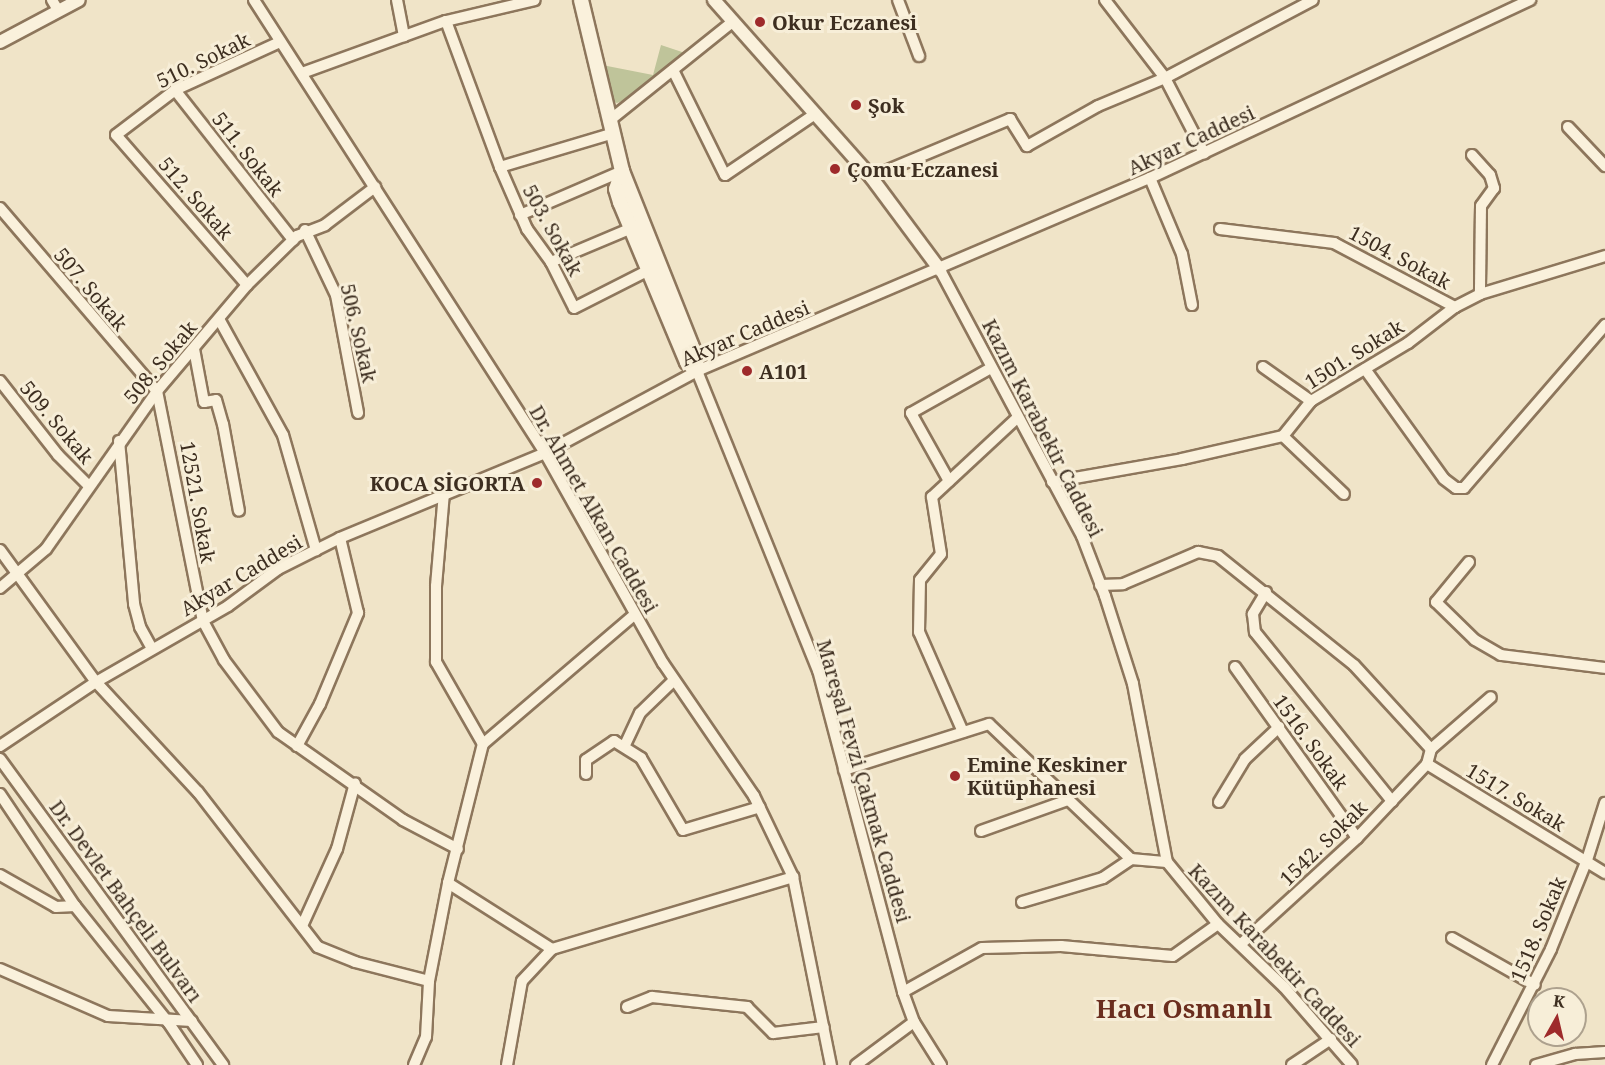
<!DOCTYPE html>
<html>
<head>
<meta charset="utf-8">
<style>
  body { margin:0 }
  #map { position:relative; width:1605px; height:1065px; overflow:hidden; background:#f0e4c8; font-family:"Noto Serif",serif }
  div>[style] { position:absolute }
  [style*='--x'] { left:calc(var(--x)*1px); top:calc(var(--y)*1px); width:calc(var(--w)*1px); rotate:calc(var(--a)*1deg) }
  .cemetery>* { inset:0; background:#bfc49a }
  .roads { filter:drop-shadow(2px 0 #8d765c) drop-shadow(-2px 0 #8d765c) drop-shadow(0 2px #8d765c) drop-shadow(0 -2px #8d765c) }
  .minor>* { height:10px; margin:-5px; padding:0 5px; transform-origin:5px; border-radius:5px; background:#faf1dc }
  .tertiary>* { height:12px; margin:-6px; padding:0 6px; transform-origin:6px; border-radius:6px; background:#faf1dc }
  .secondary>* { height:14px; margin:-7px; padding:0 7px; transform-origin:7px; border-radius:7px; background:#faf1dc }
  .dots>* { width:16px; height:16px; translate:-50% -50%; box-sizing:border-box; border:3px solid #f7eed8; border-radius:50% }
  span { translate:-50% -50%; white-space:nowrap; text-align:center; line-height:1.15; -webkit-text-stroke:6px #f7eed8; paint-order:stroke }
  .poi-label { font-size:20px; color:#3d2e20; font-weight:700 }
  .left { translate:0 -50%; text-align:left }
  .right { translate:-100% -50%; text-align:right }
  .street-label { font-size:20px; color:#3d2e20 }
  .district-label { font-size:26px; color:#6b2e1e; font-weight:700 }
  .north { position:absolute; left:1527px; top:987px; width:60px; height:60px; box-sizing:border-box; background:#f7eed8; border:2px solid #ada18e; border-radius:50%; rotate:8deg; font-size:16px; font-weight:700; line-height:24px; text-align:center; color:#3d2e20 }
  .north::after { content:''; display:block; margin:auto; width:21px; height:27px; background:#9e2a2b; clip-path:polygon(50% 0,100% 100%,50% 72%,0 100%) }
</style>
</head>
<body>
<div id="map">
  <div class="cemetery">
    <i style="clip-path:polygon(661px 45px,688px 54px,637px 95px,617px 103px,609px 100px,602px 65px,653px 75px)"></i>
  </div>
  <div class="roads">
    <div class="minor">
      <i style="--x:52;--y:0;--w:12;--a:59"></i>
      <i style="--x:254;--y:0;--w:538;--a:57.28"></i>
      <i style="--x:545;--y:453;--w:241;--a:60.7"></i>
      <i style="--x:663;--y:663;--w:161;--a:55.6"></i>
      <i style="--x:754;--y:796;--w:90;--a:64.3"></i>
      <i style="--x:793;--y:877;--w:192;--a:78.6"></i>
      <i style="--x:397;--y:0;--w:37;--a:79"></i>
      <i style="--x:898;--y:0;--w:60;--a:69.4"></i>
      <i style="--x:1105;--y:0;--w:98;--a:52.4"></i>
      <i style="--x:1165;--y:78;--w:85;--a:62.5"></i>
      <i style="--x:446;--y:21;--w:156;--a:69.7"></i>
      <i style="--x:673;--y:70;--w:117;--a:63.7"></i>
      <i style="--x:725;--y:175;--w:109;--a:-34.1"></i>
      <i style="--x:302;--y:73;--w:153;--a:-19.9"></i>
      <i style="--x:446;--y:21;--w:91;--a:-13.3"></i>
      <i style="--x:175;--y:90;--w:191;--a:51.8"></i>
      <i style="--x:610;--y:120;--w:155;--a:-38.7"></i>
      <i style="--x:1568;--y:127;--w:54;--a:46.5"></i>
      <i style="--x:614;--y:133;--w:119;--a:163.4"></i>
      <i style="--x:500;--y:167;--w:68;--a:66.5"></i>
      <i style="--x:527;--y:229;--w:41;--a:54"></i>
      <i style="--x:551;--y:262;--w:51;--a:63.4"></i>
      <i style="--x:574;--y:308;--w:84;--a:-26.9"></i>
      <i style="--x:1472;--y:155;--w:27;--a:48"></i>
      <i style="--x:1490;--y:175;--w:14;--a:73"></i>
      <i style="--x:1494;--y:188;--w:22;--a:126"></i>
      <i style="--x:1481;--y:206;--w:88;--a:90.7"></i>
      <i style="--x:871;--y:177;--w:151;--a:-22.6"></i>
      <i style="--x:1010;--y:119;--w:32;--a:58"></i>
      <i style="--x:1027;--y:146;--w:81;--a:-29.4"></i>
      <i style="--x:1098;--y:106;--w:73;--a:-22.7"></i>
      <i style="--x:1165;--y:78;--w:167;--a:-27.8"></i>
      <i style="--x:1150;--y:178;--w:82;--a:67.2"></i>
      <i style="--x:1182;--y:254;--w:52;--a:78.9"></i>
      <i style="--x:0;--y:208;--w:241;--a:49.4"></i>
      <i style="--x:157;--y:391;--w:235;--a:78.7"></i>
      <i style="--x:203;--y:621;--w:44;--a:61.7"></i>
      <i style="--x:224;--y:660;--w:90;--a:53.1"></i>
      <i style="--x:278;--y:732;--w:153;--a:35.1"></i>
      <i style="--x:403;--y:820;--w:62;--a:27.8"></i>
      <i style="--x:520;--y:215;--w:111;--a:-23.3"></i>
      <i style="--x:1220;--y:229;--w:115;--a:7"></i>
      <i style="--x:1334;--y:243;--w:137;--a:27.9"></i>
      <i style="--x:305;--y:230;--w:72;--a:64.5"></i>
      <i style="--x:336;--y:295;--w:120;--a:79.4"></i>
      <i style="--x:551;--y:262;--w:88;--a:-22.8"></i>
      <i style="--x:940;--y:270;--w:302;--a:61.9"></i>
      <i style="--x:1082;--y:536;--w:64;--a:69"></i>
      <i style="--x:1105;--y:596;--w:92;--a:72.3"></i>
      <i style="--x:1133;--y:684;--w:181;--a:79.2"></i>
      <i style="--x:1167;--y:862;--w:80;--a:50.6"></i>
      <i style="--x:1218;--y:924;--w:91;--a:43.7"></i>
      <i style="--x:1284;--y:987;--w:103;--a:48.9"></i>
      <i style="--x:247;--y:285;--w:199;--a:-131.1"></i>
      <i style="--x:116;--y:135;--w:74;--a:-37.3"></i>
      <i style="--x:175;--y:90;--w:115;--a:-24.6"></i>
      <i style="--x:219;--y:319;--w:132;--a:61.1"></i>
      <i style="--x:283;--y:435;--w:120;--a:74"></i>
      <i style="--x:194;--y:349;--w:54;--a:79.3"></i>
      <i style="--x:204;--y:402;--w:12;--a:-9"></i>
      <i style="--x:216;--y:400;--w:25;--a:74"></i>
      <i style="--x:223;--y:424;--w:88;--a:79.6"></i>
      <i style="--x:1263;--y:367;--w:59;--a:35.3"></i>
      <i style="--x:1365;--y:369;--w:135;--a:54.3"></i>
      <i style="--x:1444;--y:479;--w:15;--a:37"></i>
      <i style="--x:1456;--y:488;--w:8;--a:0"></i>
      <i style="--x:1464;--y:488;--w:216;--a:-49.1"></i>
      <i style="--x:697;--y:371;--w:323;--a:68"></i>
      <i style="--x:818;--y:670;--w:333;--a:75.2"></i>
      <i style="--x:903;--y:992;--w:32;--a:70"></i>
      <i style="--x:914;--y:1022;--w:51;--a:57.9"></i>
      <i style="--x:0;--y:381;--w:94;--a:51.9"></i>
      <i style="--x:58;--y:455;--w:42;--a:45"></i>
      <i style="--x:1283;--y:436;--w:84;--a:43.6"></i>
      <i style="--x:119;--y:441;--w:164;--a:84.7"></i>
      <i style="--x:134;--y:604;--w:24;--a:75"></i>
      <i style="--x:140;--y:627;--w:25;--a:61"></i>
      <i style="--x:949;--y:481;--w:78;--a:-119.2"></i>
      <i style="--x:911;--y:413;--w:92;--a:-29.4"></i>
      <i style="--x:1052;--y:482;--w:132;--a:-10"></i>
      <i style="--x:1182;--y:459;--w:104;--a:-12.8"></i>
      <i style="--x:1283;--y:436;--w:45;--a:-51.3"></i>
      <i style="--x:1311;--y:401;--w:113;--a:-30.9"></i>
      <i style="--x:1408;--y:343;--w:59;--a:-37.5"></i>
      <i style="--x:1455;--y:307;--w:28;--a:-27"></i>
      <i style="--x:1480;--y:294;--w:131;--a:-16.9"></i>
      <i style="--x:0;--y:550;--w:163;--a:54"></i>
      <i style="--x:96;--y:682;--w:150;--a:47.2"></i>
      <i style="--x:198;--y:792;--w:196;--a:52.3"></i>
      <i style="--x:318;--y:947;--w:40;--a:22"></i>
      <i style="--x:355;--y:962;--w:76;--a:14.4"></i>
      <i style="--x:1469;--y:562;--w:52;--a:129.5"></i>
      <i style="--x:1436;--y:602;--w:54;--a:44.3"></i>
      <i style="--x:1475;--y:640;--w:30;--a:30"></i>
      <i style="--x:1501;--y:655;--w:105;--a:7.1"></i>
      <i style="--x:1100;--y:585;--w:23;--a:-2"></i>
      <i style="--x:1123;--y:584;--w:82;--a:-23.1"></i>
      <i style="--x:1198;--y:552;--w:20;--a:11"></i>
      <i style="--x:1218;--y:556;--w:174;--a:38.7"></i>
      <i style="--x:1354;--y:665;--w:114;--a:47.5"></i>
      <i style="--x:0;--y:588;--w:60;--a:-40.3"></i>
      <i style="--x:46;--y:549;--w:193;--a:-54.9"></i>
      <i style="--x:157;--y:391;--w:139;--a:-49.7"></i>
      <i style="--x:247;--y:285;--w:70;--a:-44.4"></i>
      <i style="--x:297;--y:236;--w:30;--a:-21"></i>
      <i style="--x:325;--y:225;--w:63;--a:-37.2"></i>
      <i style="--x:1266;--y:592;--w:26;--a:121"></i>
      <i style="--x:1253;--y:614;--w:18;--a:84"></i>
      <i style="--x:1255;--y:632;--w:218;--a:51"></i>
      <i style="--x:1235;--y:667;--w:210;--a:54.5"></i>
      <i style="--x:963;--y:732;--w:109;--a:-113.7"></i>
      <i style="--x:919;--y:632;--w:52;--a:-88.9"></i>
      <i style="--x:920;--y:580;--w:33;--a:-51"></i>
      <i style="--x:941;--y:554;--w:58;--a:-99"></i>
      <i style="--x:932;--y:497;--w:116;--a:-42.9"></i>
      <i style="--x:483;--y:744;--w:199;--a:-40.5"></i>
      <i style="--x:625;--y:745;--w:35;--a:-65"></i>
      <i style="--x:640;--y:713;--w:47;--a:-44.1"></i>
      <i style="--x:0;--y:746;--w:115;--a:-33.7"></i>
      <i style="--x:96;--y:682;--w:152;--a:-29.9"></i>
      <i style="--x:228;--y:606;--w:62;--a:-36.5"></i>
      <i style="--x:278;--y:569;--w:69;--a:-26.6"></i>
      <i style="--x:340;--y:538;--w:222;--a:-22.5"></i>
      <i style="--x:545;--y:453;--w:173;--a:-28.3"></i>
      <i style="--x:697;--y:371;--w:492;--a:-23.1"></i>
      <i style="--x:1150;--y:178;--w:420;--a:-25.1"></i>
      <i style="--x:297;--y:746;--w:48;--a:-61.3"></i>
      <i style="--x:320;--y:704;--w:99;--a:-67.3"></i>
      <i style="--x:358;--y:613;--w:77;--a:-103.5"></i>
      <i style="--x:0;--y:759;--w:379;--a:53.9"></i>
      <i style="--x:1427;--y:764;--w:209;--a:31.5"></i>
      <i style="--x:844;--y:770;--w:152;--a:-17.6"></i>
      <i style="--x:989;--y:724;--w:196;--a:43.6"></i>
      <i style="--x:1131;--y:859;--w:36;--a:5"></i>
      <i style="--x:586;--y:774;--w:14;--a:-90"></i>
      <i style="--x:586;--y:760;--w:34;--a:-34"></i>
      <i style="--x:614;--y:741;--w:32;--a:32"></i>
      <i style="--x:641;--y:758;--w:83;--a:59.7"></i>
      <i style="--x:683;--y:830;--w:80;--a:-16.6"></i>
      <i style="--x:0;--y:794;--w:135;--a:56.2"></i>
      <i style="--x:75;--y:906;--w:149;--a:51.3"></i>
      <i style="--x:168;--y:1022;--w:52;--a:56"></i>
      <i style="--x:1219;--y:802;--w:50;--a:-58.8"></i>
      <i style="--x:1245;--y:759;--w:47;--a:-43.3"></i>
      <i style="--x:981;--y:831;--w:92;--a:-19.6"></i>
      <i style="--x:0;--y:875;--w:64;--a:29.7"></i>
      <i style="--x:56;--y:907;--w:19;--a:-3"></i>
      <i style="--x:448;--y:883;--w:123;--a:32.4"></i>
      <i style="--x:552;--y:949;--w:252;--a:-16.6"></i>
      <i style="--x:1022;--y:902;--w:84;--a:-16.5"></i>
      <i style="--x:1103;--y:878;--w:34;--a:-34"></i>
      <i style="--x:302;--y:926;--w:85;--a:-65.6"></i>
      <i style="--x:337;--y:849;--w:68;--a:-74.7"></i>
      <i style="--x:1452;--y:938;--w:95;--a:29.5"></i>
      <i style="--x:1241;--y:944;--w:157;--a:-42.4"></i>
      <i style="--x:1357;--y:838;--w:102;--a:-46.6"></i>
      <i style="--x:1427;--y:764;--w:16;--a:-75"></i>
      <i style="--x:1431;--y:749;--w:79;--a:-40.9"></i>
      <i style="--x:0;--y:969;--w:118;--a:23.5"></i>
      <i style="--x:108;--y:1016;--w:84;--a:3.4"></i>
      <i style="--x:903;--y:992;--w:90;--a:-29.1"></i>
      <i style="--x:982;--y:948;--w:79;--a:-1.5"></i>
      <i style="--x:1061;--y:946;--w:112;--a:5.1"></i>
      <i style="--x:1173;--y:956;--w:55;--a:-35.4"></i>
      <i style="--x:627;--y:1007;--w:27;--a:-22"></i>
      <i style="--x:652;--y:997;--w:96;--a:6"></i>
      <i style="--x:747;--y:1007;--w:37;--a:45"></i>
      <i style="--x:773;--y:1033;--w:51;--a:-6.7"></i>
      <i style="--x:414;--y:1065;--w:30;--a:-67"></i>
      <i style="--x:426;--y:1037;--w:56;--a:-86.9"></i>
      <i style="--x:429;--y:981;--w:100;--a:-79"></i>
      <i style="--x:448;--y:883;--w:143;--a:-75.9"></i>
      <i style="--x:483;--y:744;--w:95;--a:-119.8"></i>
      <i style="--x:436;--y:662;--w:76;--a:-90"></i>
      <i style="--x:436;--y:586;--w:93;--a:-85.1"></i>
      <i style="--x:507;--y:1065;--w:85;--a:-79.9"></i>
      <i style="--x:522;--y:981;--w:44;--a:-46.8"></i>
      <i style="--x:856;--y:1065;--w:72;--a:-36.6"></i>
      <i style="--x:1292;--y:1065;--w:47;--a:-33.7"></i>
      <i style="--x:1492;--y:1065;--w:130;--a:-63"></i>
      <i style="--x:1551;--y:949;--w:96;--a:-68"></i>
      <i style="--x:1587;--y:860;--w:60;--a:-72.5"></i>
      <i style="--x:1536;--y:1065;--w:41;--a:-15.8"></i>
      <i style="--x:1575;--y:1054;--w:30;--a:-4"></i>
    </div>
    <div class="tertiary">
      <i style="--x:714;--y:0;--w:237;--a:48.4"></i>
      <i style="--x:871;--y:177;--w:116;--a:53.4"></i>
      <i style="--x:0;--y:42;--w:89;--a:-28"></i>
    </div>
    <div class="secondary">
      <i style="--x:581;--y:0;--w:176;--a:76.5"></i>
      <i style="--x:622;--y:171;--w:200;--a:68.3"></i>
      <i style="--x:696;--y:357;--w:14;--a:86"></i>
      <i style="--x:622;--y:171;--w:19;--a:108"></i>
      <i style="--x:616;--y:189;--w:14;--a:73"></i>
      <i style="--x:620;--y:202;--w:173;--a:67.3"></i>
      <i style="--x:687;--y:362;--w:13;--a:42"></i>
    </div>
  </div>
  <div class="dots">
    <i style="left:760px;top:22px;background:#9e2a2b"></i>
    <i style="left:856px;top:105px;background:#9e2a2b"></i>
    <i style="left:835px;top:169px;background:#9e2a2b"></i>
    <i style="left:747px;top:371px;background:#9e2a2b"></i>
    <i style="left:537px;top:483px;background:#9e2a2b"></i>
    <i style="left:955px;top:776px;background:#9e2a2b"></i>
  </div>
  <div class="poi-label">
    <span class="left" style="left:772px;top:22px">Okur Eczanesi</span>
    <span class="left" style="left:868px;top:105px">Şok</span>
    <span class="left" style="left:847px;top:169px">Çomu Eczanesi</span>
    <span class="left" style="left:759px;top:371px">A101</span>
    <span class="right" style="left:525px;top:483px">KOCA SİGORTA</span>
    <span class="left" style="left:967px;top:776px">Emine Keskiner<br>Kütüphanesi</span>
  </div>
  <div class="street-label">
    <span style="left:203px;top:60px;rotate:-26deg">510. Sokak</span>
    <span style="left:1191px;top:140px;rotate:-25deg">Akyar Caddesi</span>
    <span style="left:248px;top:154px;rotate:52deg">511. Sokak</span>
    <span style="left:196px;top:198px;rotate:49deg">512. Sokak</span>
    <span style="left:553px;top:230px;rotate:61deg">503. Sokak</span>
    <span style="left:1400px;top:257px;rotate:28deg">1504. Sokak</span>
    <span style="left:91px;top:289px;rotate:50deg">507. Sokak</span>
    <span style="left:359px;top:333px;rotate:77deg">506. Sokak</span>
    <span style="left:745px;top:333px;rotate:-23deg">Akyar Caddesi</span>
    <span style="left:1354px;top:354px;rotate:-32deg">1501. Sokak</span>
    <span style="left:160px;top:362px;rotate:-50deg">508. Sokak</span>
    <span style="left:57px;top:422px;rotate:50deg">509. Sokak</span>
    <span style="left:1043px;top:428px;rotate:63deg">Kazım Karabekir Caddesi</span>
    <span style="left:198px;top:502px;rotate:80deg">12521. Sokak</span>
    <span style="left:594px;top:509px;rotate:60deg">Dr. Ahmet Alkan Caddesi</span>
    <span style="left:241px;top:575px;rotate:-31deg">Akyar Caddesi</span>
    <span style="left:1311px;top:742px;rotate:54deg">1516. Sokak</span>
    <span style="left:864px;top:781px;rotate:74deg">Mareşal Fevzi Çakmak Caddesi</span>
    <span style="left:1516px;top:797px;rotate:31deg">1517. Sokak</span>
    <span style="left:1323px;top:843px;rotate:-44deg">1542. Sokak</span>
    <span style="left:126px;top:901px;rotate:54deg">Dr. Devlet Bahçeli Bulvarı</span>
    <span style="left:1538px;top:929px;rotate:-67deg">1518. Sokak</span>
    <span style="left:1275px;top:955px;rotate:47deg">Kazım Karabekir Caddesi</span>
  </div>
  <div class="district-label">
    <span style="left:1184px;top:1009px">Hacı Osmanlı</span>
  </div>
  <div class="north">K</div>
</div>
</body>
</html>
